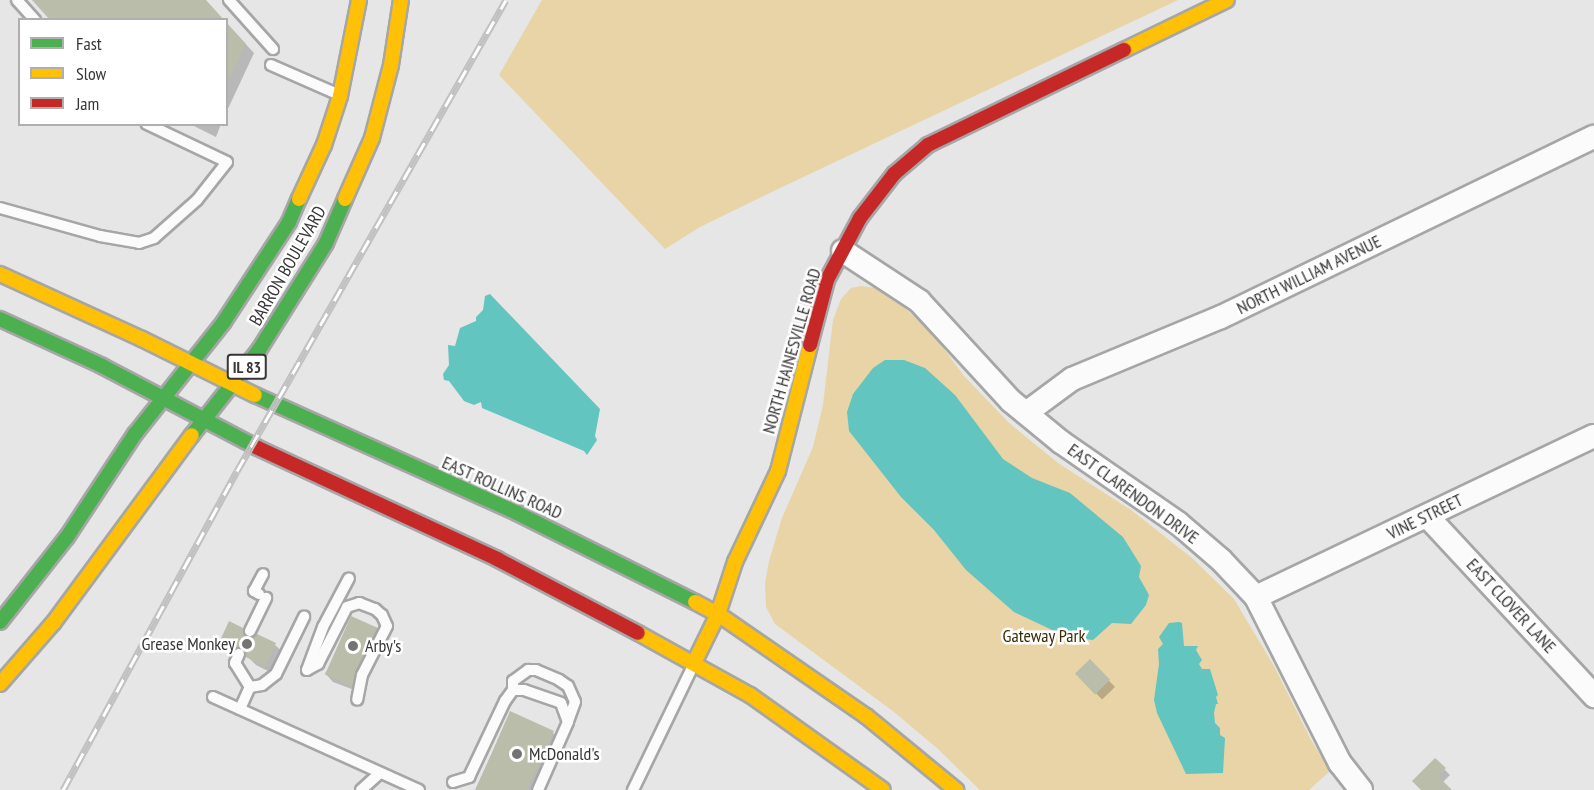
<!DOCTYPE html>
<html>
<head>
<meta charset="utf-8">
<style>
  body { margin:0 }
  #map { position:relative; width:1594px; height:790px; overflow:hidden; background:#e5e6e5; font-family:"PT Sans Narrow",sans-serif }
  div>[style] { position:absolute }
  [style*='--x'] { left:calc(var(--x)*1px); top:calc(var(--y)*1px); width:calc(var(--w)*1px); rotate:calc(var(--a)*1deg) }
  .green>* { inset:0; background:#e8d4a6 }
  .water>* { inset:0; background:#62c5c0 }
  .shadow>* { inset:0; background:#0003; transform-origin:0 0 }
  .building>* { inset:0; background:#bbbdab; transform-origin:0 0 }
  .roads { filter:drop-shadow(2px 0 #a5a6a5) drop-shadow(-2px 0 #a5a6a5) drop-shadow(0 2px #a5a6a5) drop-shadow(0 -2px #a5a6a5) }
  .lane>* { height:10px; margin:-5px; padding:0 5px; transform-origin:5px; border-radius:5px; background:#fbfbfb }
  .street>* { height:22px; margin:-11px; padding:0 11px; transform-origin:11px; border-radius:11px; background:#fbfbfb }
  .fast>* { height:14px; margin:-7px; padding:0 7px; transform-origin:7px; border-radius:7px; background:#4caf50 }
  .slow>* { height:14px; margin:-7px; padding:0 7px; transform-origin:7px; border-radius:7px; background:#ffc107 }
  .jam>* { height:14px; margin:-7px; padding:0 7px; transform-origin:7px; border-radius:7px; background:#c62828 }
  .rail>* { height:7px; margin-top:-3.5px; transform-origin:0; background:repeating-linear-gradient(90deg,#fff 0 14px,#c0c1c0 0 28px); box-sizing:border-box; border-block:2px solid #c0c1c0 }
  .dots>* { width:16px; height:16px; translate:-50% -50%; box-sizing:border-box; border:3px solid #fff; border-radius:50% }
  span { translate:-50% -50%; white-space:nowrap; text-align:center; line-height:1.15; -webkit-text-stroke:5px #fff; paint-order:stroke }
  .shield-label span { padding:2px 4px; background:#fff; border:2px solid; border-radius:4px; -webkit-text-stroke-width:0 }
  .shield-label { font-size:16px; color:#353635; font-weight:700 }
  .street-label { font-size:18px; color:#353635 }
  .park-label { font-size:18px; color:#3b2c05 }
  .poi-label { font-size:18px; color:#353635 }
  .right { translate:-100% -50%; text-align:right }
  .left { translate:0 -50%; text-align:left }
  .legend { position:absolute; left:18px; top:18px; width:210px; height:108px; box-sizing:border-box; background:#fff; border:2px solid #aeafae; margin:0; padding:8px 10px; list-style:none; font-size:18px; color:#353635 }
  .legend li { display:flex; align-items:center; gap:12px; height:30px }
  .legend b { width:30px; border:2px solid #aeafae }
</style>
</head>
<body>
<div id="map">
  <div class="green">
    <i style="clip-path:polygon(542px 0,1178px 0,778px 189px,700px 227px,665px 249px,499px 75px)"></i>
    <i style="clip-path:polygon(861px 286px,876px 288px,900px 304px,930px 330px,964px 376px,1009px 423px,1058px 463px,1131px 510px,1192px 558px,1234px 599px,1274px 666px,1311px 740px,1330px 771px,1309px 790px,980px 790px,938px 749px,894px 712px,775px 624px,766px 607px,765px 583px,769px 561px,782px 518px,813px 447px,823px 405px,833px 320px,841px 299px,851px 288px)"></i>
  </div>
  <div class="water">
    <i style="clip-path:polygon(490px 294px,600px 409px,595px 436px,597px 440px,587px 455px,584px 451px,482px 408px,481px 402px,474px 405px,464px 401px,449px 381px,444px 380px,443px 374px,449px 365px,448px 345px,455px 346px,460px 328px,476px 321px,476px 317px,483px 310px,485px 296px)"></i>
    <i style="clip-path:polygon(885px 360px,904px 360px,925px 368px,955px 395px,1003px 459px,1032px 478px,1070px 493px,1123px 537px,1141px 566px,1139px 577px,1149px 595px,1146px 605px,1131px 624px,1112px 623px,1093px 640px,1067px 637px,1014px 612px,966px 570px,934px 530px,901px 497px,849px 431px,847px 412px,853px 394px,873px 368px)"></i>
    <i style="clip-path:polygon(1179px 622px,1182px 623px,1184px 646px,1198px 646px,1196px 650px,1202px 660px,1199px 664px,1202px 669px,1210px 669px,1218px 695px,1216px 697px,1218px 704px,1216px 704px,1214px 713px,1215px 723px,1220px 728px,1220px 735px,1225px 738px,1223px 773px,1186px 774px,1157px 713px,1154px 700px,1159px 664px,1158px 649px,1163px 644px,1159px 637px,1169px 623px)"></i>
  </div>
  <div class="shadow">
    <i style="clip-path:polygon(226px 23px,254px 53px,226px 113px)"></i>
    <i style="clip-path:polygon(190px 124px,221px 124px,216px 137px)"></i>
    <i style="clip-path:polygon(242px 629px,251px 638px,275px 645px,284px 653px,274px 674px,256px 665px,246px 655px,241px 659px,228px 653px,220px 644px)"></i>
    <i style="clip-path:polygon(377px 629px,385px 638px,357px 691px,333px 682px,325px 673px)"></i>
    <i style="left:1090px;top:661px;width:36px;height:18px;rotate:46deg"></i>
    <i style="clip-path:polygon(510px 713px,553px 733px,561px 741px,540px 790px,475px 790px)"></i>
    <i style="clip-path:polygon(1435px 760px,1450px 775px,1442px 783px,1449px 790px,1422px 790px)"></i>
  </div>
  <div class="building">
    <i style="clip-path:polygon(32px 0,206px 0,224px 20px,50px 20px)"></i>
    <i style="clip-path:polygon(226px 22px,246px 44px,226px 86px)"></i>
    <i style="left:351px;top:616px;width:30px;height:64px;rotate:24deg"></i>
    <i style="clip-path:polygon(229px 621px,243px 628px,244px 635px,247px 638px,257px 634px,276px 643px,265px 667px,246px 657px,243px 647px,238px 647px,232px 651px,218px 645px)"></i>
    <i style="left:1090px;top:659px;width:29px;height:21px;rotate:46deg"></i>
    <i style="clip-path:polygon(510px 711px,554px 731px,527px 790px,476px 790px)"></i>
    <i style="clip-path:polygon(1435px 758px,1446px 768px,1438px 776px,1452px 790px,1421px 790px,1412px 781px)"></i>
  </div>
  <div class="roads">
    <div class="lane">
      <i style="--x:17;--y:0;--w:27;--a:48"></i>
      <i style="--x:229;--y:0;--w:66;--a:48.1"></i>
      <i style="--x:271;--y:65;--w:72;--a:23.7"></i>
      <i style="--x:0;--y:208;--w:104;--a:15.6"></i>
      <i style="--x:100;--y:236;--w:40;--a:10"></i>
      <i style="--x:139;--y:243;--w:16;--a:-18"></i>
      <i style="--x:154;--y:238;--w:57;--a:-41.5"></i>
      <i style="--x:197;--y:200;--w:48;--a:-51.7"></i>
      <i style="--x:227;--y:162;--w:89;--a:-154.6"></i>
      <i style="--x:259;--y:594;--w:6;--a:-149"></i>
      <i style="--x:254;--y:591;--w:19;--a:-62"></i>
      <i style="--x:250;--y:631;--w:37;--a:-64"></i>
      <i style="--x:239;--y:654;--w:10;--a:114"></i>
      <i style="--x:235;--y:663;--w:28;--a:58"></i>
      <i style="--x:307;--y:670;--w:13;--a:-29"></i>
      <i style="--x:318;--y:664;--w:64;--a:-63"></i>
      <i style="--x:347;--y:607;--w:13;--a:-18"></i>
      <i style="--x:359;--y:603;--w:17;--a:21"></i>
      <i style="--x:375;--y:609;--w:9;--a:41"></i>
      <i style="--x:382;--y:615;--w:12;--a:66"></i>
      <i style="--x:387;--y:626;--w:55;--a:117"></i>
      <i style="--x:362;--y:675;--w:25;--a:101"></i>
      <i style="--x:307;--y:670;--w:46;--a:-69.6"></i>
      <i style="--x:323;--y:627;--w:55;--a:-62"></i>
      <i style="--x:513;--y:690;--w:9;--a:-90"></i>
      <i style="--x:513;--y:681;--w:19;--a:-36"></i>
      <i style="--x:528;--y:670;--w:8;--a:0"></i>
      <i style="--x:536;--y:670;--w:25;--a:23"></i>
      <i style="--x:559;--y:680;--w:11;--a:34"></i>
      <i style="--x:568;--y:686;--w:17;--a:66"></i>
      <i style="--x:575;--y:702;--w:20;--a:110"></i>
      <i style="--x:213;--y:697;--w:226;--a:24.3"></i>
      <i style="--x:240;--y:709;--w:24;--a:-66"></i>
      <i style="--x:250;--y:687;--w:12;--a:-9"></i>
      <i style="--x:262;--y:685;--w:18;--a:-38"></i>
      <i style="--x:276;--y:674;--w:64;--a:-63.8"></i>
      <i style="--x:453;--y:782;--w:17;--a:-17"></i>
      <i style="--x:469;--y:777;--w:84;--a:-64.7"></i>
      <i style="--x:505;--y:701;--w:14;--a:-54"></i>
      <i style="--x:513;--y:690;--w:11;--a:0"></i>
      <i style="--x:524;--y:690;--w:39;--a:19"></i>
      <i style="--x:561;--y:703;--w:20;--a:70"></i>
      <i style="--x:568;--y:722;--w:74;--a:113.8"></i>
      <i style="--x:361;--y:790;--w:25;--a:-42"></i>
      <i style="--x:633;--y:790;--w:138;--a:-64.2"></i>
    </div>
    <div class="street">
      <i style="--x:843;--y:251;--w:91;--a:33.3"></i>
      <i style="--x:919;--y:301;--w:136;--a:47.4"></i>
      <i style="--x:1011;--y:401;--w:65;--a:39.4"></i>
      <i style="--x:1061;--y:442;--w:142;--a:34.7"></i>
      <i style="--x:1178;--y:523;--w:57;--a:40.7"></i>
      <i style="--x:1221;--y:560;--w:51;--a:46.6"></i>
      <i style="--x:1256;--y:597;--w:186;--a:63.2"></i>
      <i style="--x:1340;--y:763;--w:34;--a:52"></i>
      <i style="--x:1026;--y:413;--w:57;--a:-36.5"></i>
      <i style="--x:1072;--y:379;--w:161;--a:-22.6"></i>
      <i style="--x:1221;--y:317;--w:414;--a:-25.8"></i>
      <i style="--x:1427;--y:516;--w:246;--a:47.1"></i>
      <i style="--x:1256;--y:597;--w:374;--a:-25.5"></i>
    </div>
    <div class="fast">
      <i style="--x:0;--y:319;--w:112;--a:24.7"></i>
      <i style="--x:102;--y:366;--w:174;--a:27.7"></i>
      <i style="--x:255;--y:395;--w:287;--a:24.2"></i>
      <i style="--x:517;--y:513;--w:199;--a:26.6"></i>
      <i style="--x:192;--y:435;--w:108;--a:-51.8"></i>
      <i style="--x:259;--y:350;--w:126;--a:-57.9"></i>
      <i style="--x:326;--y:243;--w:48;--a:-66.6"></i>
      <i style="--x:0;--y:622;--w:108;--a:-51.8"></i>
      <i style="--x:67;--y:537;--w:123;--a:-56.6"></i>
      <i style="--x:135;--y:434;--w:142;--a:-51.6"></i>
      <i style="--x:223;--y:323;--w:121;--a:-56.8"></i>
      <i style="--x:289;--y:222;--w:25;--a:-67"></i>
    </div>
    <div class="slow">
      <i style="--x:1124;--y:50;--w:114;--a:-25.9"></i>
      <i style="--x:299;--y:199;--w:60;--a:-65.2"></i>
      <i style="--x:324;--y:145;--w:52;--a:-71.9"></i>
      <i style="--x:340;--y:96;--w:98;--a:-78.8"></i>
      <i style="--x:345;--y:199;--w:67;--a:-66.1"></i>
      <i style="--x:372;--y:138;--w:75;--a:-75.4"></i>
      <i style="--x:391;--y:65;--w:66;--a:-81.3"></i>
      <i style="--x:0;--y:274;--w:156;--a:24.6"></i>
      <i style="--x:142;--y:339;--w:126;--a:26.4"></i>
      <i style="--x:695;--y:602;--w:26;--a:28"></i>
      <i style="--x:718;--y:614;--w:180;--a:34.6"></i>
      <i style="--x:866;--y:716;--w:117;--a:39.4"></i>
      <i style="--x:638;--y:633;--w:128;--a:29"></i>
      <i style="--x:750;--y:695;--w:163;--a:35.5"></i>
      <i style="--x:694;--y:663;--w:55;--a:-63.9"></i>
      <i style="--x:718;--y:614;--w:55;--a:-71.9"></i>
      <i style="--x:735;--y:562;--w:101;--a:-64.7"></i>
      <i style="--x:778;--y:471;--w:130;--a:-75.7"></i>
      <i style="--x:0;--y:684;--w:82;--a:-48.9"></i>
      <i style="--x:54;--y:622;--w:232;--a:-53.6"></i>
    </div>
    <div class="jam">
      <i style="--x:810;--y:345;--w:67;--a:-75.3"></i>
      <i style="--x:827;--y:280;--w:70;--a:-62"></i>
      <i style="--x:860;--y:218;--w:56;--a:-52.3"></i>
      <i style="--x:894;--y:174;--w:45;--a:-40.5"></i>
      <i style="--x:928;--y:145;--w:218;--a:-25.9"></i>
      <i style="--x:256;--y:447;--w:266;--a:24.9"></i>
      <i style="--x:497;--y:559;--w:159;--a:27.7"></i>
    </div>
  </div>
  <div class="rail">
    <i style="--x:63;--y:790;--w:363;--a:-61.4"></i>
    <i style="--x:237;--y:471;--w:542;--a:-60.27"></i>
  </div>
  <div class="dots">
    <i style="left:247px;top:644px;background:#737473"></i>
    <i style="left:353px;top:646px;background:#737473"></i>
    <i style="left:517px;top:754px;background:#737473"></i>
  </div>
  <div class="shield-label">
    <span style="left:247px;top:367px">IL 83</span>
  </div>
  <div class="street-label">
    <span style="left:288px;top:266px;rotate:-60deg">BARRON BOULEVARD</span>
    <span style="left:1309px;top:275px;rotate:-26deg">NORTH WILLIAM AVENUE</span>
    <span style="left:792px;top:351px;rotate:-74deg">NORTH HAINESVILLE ROAD</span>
    <span style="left:502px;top:488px;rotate:24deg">EAST ROLLINS ROAD</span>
    <span style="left:1133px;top:494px;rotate:36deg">EAST CLARENDON DRIVE</span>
    <span style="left:1425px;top:517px;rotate:-26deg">VINE STREET</span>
    <span style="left:1511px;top:606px;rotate:47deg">EAST CLOVER LANE</span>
  </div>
  <div class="park-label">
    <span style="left:1044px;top:636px">Gateway Park</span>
  </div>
  <div class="poi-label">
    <span class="right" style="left:235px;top:644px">Grease Monkey</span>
    <span class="left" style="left:365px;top:646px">Arby's</span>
    <span class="left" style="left:529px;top:754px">McDonald's</span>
  </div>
  <ul class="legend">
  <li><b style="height:8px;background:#4caf50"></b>Fast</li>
  <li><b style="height:8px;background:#ffc107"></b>Slow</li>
  <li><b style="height:8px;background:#c62828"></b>Jam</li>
  </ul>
</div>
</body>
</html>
